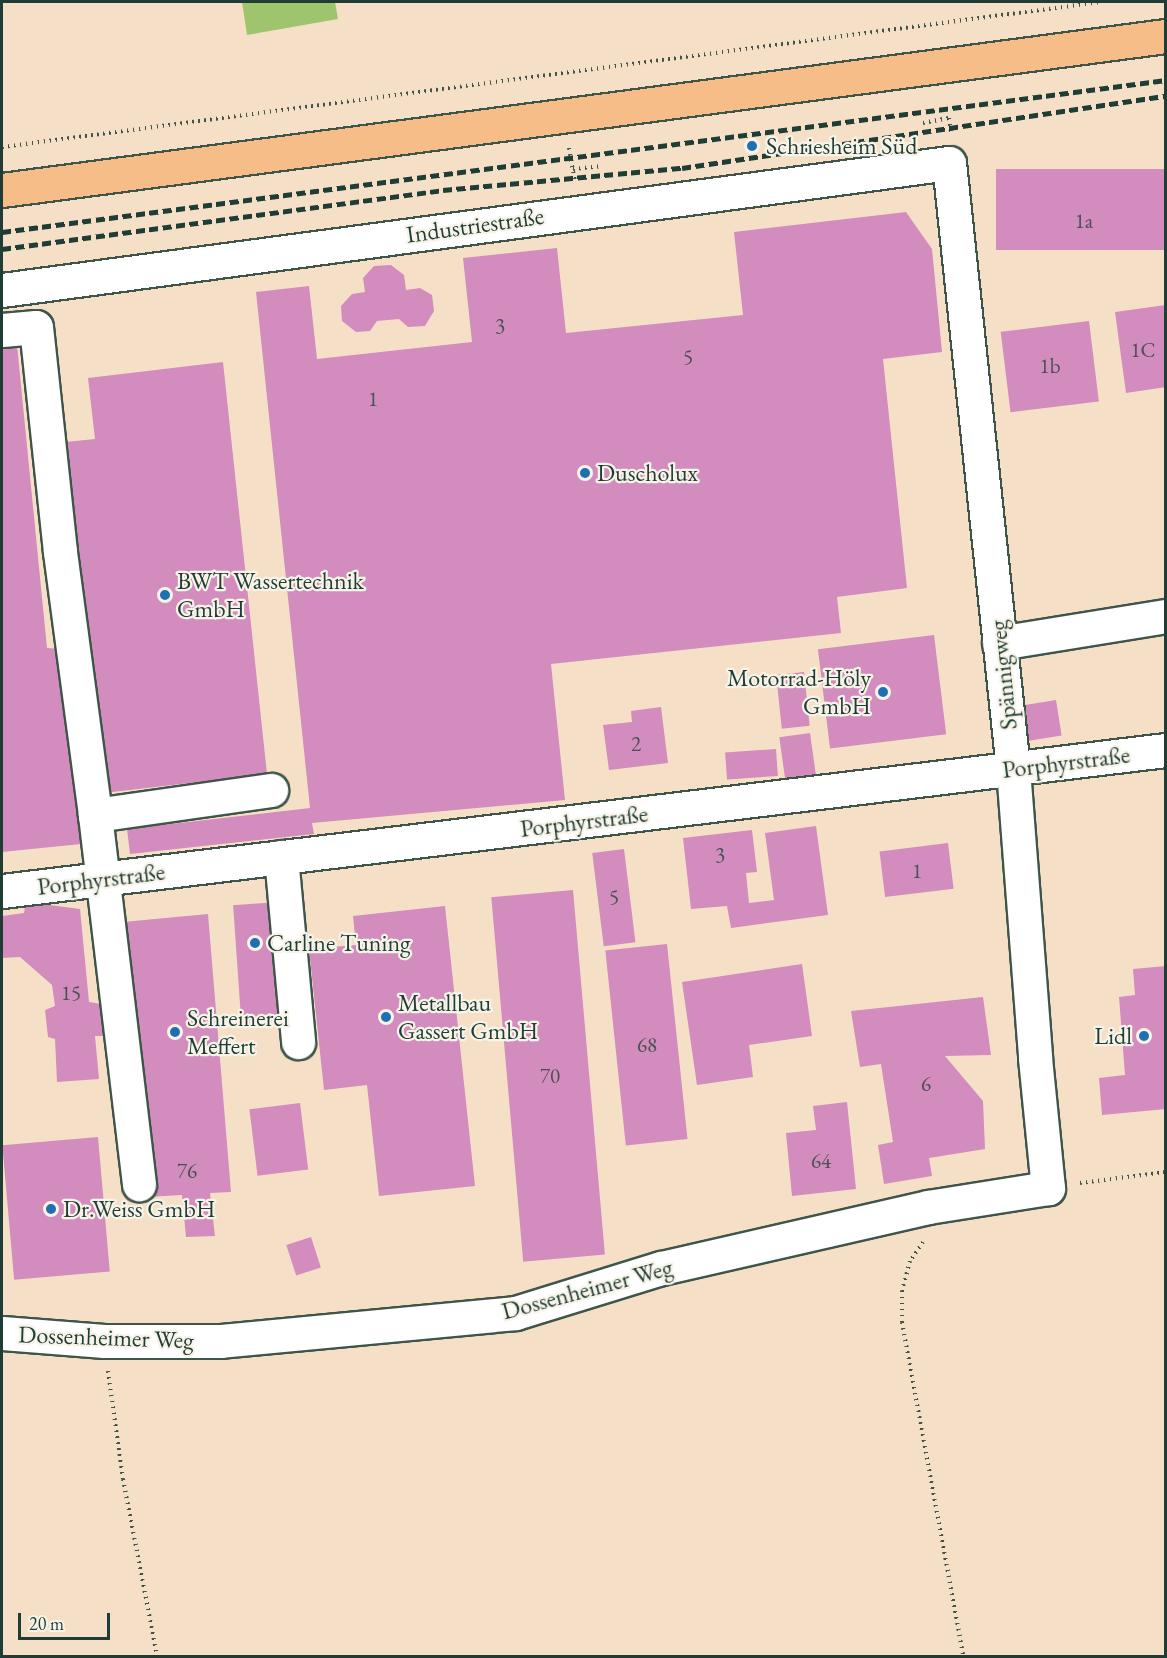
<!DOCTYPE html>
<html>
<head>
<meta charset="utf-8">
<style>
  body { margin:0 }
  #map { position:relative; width:1167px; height:1658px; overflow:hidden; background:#f5e0c7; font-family:"EB Garamond",serif }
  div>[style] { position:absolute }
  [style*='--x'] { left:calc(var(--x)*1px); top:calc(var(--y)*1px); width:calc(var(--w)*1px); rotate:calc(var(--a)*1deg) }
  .green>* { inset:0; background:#9fc46e }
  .building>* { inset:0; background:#d28cbd; transform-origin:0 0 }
  .path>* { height:4px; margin-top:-2px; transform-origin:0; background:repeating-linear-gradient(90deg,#3f554a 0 1.5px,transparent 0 6px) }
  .roads { filter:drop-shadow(2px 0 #3f554a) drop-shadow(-2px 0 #3f554a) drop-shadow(0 2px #3f554a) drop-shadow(0 -2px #3f554a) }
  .minor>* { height:33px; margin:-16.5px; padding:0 16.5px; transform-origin:16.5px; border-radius:16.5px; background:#fff }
  .major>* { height:33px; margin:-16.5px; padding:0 16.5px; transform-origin:16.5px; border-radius:16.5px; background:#f7bd88 }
  .rail>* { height:4.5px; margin-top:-2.25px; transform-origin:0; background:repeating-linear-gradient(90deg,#1f3d34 0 9px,transparent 0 13.5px) }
  .dots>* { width:16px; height:16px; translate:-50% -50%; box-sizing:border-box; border:3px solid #f7f3e8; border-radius:50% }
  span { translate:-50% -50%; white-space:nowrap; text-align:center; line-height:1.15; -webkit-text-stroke:4.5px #f7f3e8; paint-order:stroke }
  .number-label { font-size:21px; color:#4c5156 }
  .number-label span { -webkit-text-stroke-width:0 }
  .poi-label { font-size:24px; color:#1f3d34 }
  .left { translate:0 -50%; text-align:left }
  .right { translate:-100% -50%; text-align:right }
  .street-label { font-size:24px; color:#1f3d34 }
  .frame { position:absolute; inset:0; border:3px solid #1f3d34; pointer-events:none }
  .scale { position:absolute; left:18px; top:1613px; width:92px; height:27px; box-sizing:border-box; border:3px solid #1f3d34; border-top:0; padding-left:8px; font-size:18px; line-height:21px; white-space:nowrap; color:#1f3d34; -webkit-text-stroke:4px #f7f3e8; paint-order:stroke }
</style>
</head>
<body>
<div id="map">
  <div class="green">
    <i style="clip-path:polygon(242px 2px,335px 2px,338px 19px,247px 35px)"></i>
  </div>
  <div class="building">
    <i style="left:1166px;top:169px;width:81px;height:170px;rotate:90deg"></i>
    <i style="clip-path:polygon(906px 212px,932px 249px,942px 352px,883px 359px,907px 588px,837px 597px,841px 633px,551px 664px,565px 800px,312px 823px,314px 834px,130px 854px,127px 829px,310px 808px,256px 292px,309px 286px,317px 359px,472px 342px,463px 258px,557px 248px,566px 333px,743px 315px,734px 232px)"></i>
    <i style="clip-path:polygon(391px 265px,404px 275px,406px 290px,420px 288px,432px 295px,434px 311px,425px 326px,408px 327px,399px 319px,377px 321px,370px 331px,356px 332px,342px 321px,341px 306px,352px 294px,365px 292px,363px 278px,374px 266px)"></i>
    <i style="clip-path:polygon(1166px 305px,1166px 387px,1126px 393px,1115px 312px)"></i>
    <i style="left:1089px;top:321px;width:81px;height:89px;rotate:83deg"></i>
    <i style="clip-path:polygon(17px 345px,47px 648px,58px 649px,81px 844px,2px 852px,2px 346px)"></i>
    <i style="clip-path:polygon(223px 362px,267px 774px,104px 793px,66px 442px,95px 439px,88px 378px)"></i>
    <i style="left:934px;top:635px;width:100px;height:117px;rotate:83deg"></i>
    <i style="left:804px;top:672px;width:54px;height:28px;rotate:84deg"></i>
    <i style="left:1056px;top:700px;width:36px;height:33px;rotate:81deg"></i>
    <i style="clip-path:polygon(661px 707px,668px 763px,609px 770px,603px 725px,632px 722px,631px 711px)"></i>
    <i style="left:810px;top:733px;width:44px;height:31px;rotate:82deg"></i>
    <i style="left:776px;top:749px;width:27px;height:51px;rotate:86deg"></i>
    <i style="clip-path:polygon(816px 826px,828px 915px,731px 928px,727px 906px,691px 909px,683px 838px,752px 830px,757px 872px,746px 873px,749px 903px,774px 900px,765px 833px)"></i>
    <i style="left:948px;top:843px;width:46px;height:69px;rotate:83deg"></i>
    <i style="left:624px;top:849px;width:94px;height:32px;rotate:83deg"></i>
    <i style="left:573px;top:890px;width:366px;height:82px;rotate:85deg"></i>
    <i style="clip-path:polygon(26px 902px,80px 909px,89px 1002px,102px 1004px,104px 1036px,95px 1036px,99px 1079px,57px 1082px,55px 1039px,48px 1037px,45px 1010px,55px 1006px,52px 985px,20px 957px,2px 958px,2px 916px,24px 913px)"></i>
    <i style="left:279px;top:902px;width:119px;height:46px;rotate:86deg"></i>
    <i style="clip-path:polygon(445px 906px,475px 1186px,379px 1196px,367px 1085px,324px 1090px,309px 949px,356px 945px,353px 916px)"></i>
    <i style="clip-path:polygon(208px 914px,231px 1192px,210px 1193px,215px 1236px,186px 1237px,182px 1195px,147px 1197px,123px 922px)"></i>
    <i style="left:667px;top:944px;width:196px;height:62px;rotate:84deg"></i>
    <i style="clip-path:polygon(802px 964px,812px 1036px,749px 1045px,753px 1077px,697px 1085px,682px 982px)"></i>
    <i style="clip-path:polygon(1166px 966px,1166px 1109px,1102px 1115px,1099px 1078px,1125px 1075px,1119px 997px,1135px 995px,1133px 969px)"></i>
    <i style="clip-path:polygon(983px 997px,991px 1055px,945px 1056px,983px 1101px,985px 1149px,929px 1158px,932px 1176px,884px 1184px,878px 1145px,893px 1142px,881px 1064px,860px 1067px,851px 1011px)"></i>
    <i style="clip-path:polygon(847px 1102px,856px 1189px,792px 1196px,786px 1133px,816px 1130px,813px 1106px)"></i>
    <i style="left:300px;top:1103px;width:67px;height:51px;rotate:83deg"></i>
    <i style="left:98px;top:1137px;width:135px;height:96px;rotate:85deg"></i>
    <i style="left:311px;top:1237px;width:32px;height:26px;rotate:72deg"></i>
  </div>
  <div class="path">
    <i style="--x:923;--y:123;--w:26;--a:-11"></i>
    <i style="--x:949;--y:118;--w:15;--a:82"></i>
    <i style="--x:2;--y:147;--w:1108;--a:-7.52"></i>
    <i style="--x:569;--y:148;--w:35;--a:80"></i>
    <i style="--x:573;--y:169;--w:27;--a:-6"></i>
    <i style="--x:1080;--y:1183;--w:87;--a:-7.3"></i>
    <i style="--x:923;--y:1242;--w:23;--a:124"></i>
    <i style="--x:910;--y:1261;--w:31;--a:105"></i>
    <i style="--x:902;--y:1291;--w:31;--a:90"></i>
    <i style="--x:902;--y:1322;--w:340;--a:79.6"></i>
    <i style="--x:108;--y:1371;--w:109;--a:82.1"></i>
    <i style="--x:123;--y:1479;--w:180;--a:79.1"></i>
  </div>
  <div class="roads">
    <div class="minor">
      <i style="--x:2;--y:290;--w:955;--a:-7.64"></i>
      <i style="--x:949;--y:163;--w:609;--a:83.97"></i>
      <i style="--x:1013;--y:769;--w:290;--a:85.6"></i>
      <i style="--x:1035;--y:1058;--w:131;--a:84.3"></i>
      <i style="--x:1048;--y:1188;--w:121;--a:171"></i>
      <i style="--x:928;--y:1207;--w:274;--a:167.1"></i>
      <i style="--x:661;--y:1268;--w:152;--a:162.8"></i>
      <i style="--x:516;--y:1313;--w:296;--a:174.6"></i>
      <i style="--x:221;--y:1341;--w:117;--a:180"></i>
      <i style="--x:104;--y:1341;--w:102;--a:-175.5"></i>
      <i style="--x:2;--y:330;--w:34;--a:-5"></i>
      <i style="--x:36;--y:327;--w:226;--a:83.9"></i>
      <i style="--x:60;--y:552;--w:265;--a:82.4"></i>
      <i style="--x:95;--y:815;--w:178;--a:-8.1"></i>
      <i style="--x:999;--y:643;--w:169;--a:-9.2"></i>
      <i style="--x:95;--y:815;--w:372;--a:83.2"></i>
      <i style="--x:281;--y:857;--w:186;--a:84.7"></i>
      <i style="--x:2;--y:891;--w:1173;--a:-6.91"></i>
    </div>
    <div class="major">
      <i style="--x:2;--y:190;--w:1174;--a:-7.54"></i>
    </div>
  </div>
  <div class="rail">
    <i style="--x:2;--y:232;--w:1174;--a:-7.44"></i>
    <i style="--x:2;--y:249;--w:445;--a:-7.6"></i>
    <i style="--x:443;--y:190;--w:240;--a:-5.3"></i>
    <i style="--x:682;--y:168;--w:489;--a:-8.5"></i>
  </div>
  <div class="dots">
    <i style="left:752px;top:146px;background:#1f6fb2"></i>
    <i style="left:585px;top:473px;background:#1f6fb2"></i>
    <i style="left:165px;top:595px;background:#1f6fb2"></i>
    <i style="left:883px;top:692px;background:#1f6fb2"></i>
    <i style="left:255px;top:943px;background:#1f6fb2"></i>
    <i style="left:386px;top:1017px;background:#1f6fb2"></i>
    <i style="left:175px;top:1032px;background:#1f6fb2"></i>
    <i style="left:1144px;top:1036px;background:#1f6fb2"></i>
    <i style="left:51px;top:1209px;background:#1f6fb2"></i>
  </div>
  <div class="number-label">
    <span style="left:1084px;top:221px">1a</span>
    <span style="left:500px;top:326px">3</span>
    <span style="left:1143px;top:350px">1C</span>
    <span style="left:688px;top:357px">5</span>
    <span style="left:1050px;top:366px">1b</span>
    <span style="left:373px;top:399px">1</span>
    <span style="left:636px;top:744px">2</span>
    <span style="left:720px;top:855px">3</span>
    <span style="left:917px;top:871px">1</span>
    <span style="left:614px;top:897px">5</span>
    <span style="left:71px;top:993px">15</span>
    <span style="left:647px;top:1045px">68</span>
    <span style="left:550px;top:1076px">70</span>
    <span style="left:926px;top:1084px">6</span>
    <span style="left:821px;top:1161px">64</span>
    <span style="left:187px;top:1171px">76</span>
  </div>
  <div class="poi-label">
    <span class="left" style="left:766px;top:146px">Schriesheim Süd</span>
    <span class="left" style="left:597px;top:473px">Duscholux</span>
    <span class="left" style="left:177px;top:595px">BWT Wassertechnik<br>GmbH</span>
    <span class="right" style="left:871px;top:692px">Motorrad-Höly<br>GmbH</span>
    <span class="left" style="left:267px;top:943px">Carline Tuning</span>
    <span class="left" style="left:398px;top:1017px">Metallbau<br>Gassert GmbH</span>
    <span class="left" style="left:187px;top:1032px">Schreinerei<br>Meffert</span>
    <span class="right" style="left:1132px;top:1036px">Lidl</span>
    <span class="left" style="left:63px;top:1209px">Dr.Weiss GmbH</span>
  </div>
  <div class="street-label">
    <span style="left:475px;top:225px;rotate:-8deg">Industriestraße</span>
    <span style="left:1003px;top:675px;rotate:-96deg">Spännigweg</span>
    <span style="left:1066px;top:762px;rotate:-7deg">Porphyrstraße</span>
    <span style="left:584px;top:821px;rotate:-7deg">Porphyrstraße</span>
    <span style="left:101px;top:879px;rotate:-7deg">Porphyrstraße</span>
    <span style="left:587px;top:1289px;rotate:-15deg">Dossenheimer Weg</span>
    <span style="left:106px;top:1337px;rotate:2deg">Dossenheimer Weg</span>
  </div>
  <div class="frame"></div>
  <div class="scale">20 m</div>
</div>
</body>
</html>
